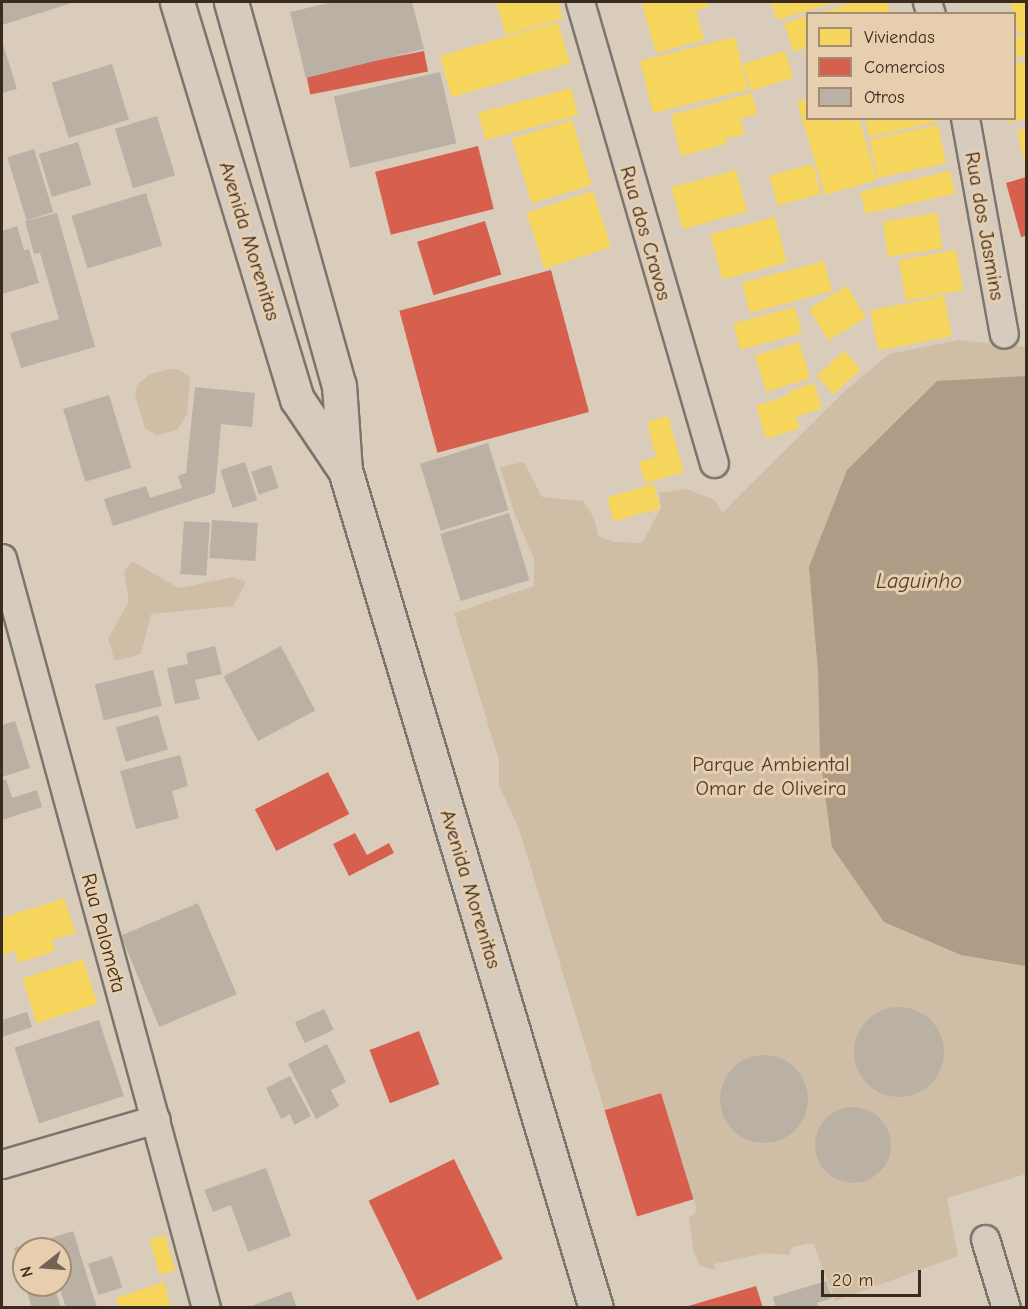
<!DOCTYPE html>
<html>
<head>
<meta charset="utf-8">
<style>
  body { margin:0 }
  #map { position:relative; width:1028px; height:1309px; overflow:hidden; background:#d9ccbb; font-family:"Comic Neue",sans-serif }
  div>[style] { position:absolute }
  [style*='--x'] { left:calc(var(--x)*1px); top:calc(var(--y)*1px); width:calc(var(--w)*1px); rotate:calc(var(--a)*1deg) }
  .green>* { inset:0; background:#cfbda6 }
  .water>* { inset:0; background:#ae9c86 }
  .homes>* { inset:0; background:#f6d55c; transform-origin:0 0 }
  .shops>* { inset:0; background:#d6604d; transform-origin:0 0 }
  .building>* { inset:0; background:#bbb0a4; transform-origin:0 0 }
  .round { border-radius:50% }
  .roads { filter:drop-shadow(2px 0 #7d746a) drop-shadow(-2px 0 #7d746a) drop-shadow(0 2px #7d746a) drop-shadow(0 -2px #7d746a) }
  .street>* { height:27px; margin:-13.5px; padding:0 13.5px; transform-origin:13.5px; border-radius:13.5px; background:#d5cbbf }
  .secondary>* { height:33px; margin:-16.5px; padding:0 16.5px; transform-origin:16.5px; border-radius:16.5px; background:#d5cbbf }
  span { translate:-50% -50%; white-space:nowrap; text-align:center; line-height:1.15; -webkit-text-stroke:6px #e6ceae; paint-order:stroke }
  .street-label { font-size:21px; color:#3b2a1e }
  .park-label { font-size:21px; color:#503e30 }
  .water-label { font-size:22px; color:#4e3d2e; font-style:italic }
  .frame { position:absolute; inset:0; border:3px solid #3b2a1e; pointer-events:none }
  .legend { position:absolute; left:806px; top:12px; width:210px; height:108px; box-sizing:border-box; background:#e6ceae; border:2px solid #a28c74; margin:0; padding:8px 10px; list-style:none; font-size:18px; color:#3b2a1e }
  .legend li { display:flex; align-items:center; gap:12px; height:30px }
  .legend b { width:30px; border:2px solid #a28c74 }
  .north { position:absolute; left:12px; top:1237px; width:60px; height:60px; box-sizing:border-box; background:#e6ceae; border:2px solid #a28c74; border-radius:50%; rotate:253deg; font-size:16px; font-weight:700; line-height:24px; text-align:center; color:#3b2a1e }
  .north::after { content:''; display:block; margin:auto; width:21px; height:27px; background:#726355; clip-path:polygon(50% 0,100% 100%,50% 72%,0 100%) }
  .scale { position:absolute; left:821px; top:1270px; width:100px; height:27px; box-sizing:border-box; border:3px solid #3b2a1e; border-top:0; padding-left:8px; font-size:18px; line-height:21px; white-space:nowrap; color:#3b2a1e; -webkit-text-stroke:4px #e6ceae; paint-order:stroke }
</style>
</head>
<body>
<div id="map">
  <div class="green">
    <i style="clip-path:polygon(959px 340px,1026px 347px,1026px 1174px,947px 1198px,958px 1256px,835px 1301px,813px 1243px,792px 1247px,789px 1255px,765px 1253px,714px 1264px,715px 1270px,700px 1266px,693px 1249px,689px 1218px,697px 1211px,682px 1160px,670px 1146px,661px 1093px,605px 1111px,519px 829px,499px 785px,499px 760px,454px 613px,534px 586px,534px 558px,515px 515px,500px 467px,524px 462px,542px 497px,583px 501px,594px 518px,598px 536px,614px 542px,642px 543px,661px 508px,659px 493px,686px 489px,715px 500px,722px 513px,846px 390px,889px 354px)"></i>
    <i style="clip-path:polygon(170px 369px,180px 370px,190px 377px,187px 414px,177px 430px,156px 435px,145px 428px,135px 395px,137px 385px,150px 374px)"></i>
    <i style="clip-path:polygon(132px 561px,179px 588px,233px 577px,246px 582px,233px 606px,151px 614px,141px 654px,115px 661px,108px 639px,129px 601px,124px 572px)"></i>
  </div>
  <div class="water">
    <i style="clip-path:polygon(1026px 376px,1026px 966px,961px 955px,884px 922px,832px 847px,820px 756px,818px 671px,809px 567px,847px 470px,937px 381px)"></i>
  </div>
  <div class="homes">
    <i style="clip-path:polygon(496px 2px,558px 2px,563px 18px,506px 35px)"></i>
    <i style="clip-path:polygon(650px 2px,707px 2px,708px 7px,696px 11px,704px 40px,656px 53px,642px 4px)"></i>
    <i style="clip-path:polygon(771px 2px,837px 2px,777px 20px)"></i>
    <i style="clip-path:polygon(854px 2px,887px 2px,890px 14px,817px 14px)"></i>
    <i style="clip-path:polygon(1010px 2px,1026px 2px,1026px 32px,1019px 34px)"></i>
    <i style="clip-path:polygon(808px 16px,808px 47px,793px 52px,784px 23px)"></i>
    <i style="left:558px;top:22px;width:43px;height:123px;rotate:74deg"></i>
    <i style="clip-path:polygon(1026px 34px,1026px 55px,1014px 58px,1014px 38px)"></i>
    <i style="left:735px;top:37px;width:54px;height:98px;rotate:76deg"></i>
    <i style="left:785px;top:51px;width:28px;height:44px;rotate:73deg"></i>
    <i style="clip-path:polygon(1026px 62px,1026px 119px,1007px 122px,1007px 118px,1014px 118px,1014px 64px)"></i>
    <i style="left:571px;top:88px;width:28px;height:96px;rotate:75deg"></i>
    <i style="clip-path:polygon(752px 93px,757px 114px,741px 118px,744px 134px,725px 139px,726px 144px,681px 156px,671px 115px)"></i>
    <i style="clip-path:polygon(808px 98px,808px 118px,832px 118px,833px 122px,859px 118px,877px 180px,825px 195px,797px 102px)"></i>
    <i style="clip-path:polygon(865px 118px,935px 118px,936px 122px,869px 137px)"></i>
    <i style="left:572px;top:120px;width:68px;height:63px;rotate:73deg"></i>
    <i style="left:938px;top:125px;width:39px;height:70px;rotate:78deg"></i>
    <i style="clip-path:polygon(1026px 129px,1026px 168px,1017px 131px)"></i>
    <i style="left:813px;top:164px;width:31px;height:45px;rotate:75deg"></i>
    <i style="left:736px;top:170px;width:43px;height:67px;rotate:75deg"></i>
    <i style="left:950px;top:171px;width:23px;height:92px;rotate:77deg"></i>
    <i style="left:593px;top:191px;width:59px;height:70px;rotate:72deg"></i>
    <i style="left:937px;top:213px;width:36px;height:55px;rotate:81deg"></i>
    <i style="left:775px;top:217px;width:47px;height:67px;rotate:75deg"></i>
    <i style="left:956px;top:250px;width:41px;height:58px;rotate:80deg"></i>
    <i style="left:824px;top:261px;width:31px;height:85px;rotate:75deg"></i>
    <i style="left:847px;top:286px;width:37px;height:44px;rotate:59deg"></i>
    <i style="left:944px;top:296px;width:41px;height:75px;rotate:79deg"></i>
    <i style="left:795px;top:307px;width:27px;height:64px;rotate:75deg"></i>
    <i style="left:799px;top:342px;width:38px;height:46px;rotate:73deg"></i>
    <i style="left:844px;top:351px;width:25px;height:37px;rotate:48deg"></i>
    <i style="clip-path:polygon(814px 383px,822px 408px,796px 417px,800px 428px,766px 439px,756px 406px,789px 395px,787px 392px)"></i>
    <i style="clip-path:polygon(668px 416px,684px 472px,645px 483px,639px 462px,656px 457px,647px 422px)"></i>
    <i style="left:654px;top:484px;width:25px;height:49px;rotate:74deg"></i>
    <i style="clip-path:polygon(64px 898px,76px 933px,52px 940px,55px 951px,18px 963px,15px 951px,2px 956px,2px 918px)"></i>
    <i style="left:83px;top:959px;width:47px;height:64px;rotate:72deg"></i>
    <i style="left:165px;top:1235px;width:37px;height:16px;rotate:74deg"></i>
    <i style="clip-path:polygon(164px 1282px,171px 1308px,119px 1308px,116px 1298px)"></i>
  </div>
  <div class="shops">
    <i style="left:424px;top:51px;width:21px;height:120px;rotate:79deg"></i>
    <i style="left:478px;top:146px;width:65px;height:106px;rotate:76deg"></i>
    <i style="clip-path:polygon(1026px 177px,1026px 236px,1021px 237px,1006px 183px)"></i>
    <i style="left:485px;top:221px;width:56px;height:71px;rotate:73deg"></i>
    <i style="left:551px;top:270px;width:147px;height:157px;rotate:75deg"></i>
    <i style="left:328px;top:772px;width:47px;height:82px;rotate:63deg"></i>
    <i style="clip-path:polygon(355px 833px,367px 855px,389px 843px,394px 853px,349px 876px,333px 844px)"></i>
    <i style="left:419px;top:1031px;width:57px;height:53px;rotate:69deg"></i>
    <i style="left:661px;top:1093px;width:111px;height:59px;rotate:73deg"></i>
    <i style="left:454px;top:1159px;width:111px;height:95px;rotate:64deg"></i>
    <i style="clip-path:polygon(756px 1286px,763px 1308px,685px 1308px,685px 1307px)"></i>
  </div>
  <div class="building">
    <i style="clip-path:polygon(2px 2px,75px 2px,2px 25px)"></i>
    <i style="clip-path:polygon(333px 2px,412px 2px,424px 49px,306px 78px,290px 12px)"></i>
    <i style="clip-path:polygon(2px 41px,17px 89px,2px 93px)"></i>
    <i style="left:112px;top:64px;width:58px;height:63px;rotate:73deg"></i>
    <i style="left:440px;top:72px;width:73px;height:109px;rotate:77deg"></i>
    <i style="left:157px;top:116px;width:62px;height:44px;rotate:73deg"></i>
    <i style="left:78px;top:142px;width:45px;height:41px;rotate:73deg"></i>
    <i style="left:34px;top:149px;width:66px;height:28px;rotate:73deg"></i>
    <i style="left:146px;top:193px;width:55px;height:78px;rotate:73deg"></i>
    <i style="clip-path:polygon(57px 213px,95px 347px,21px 368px,10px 333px,59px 319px,40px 253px,34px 254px,25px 221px)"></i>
    <i style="clip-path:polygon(17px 226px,24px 250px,29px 249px,39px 283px,2px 294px,2px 231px)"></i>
    <i style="clip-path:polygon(195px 387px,255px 393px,252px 427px,221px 424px,215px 493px,113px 526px,104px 499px,146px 486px,150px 498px,182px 488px,178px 476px,186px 473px)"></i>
    <i style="left:109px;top:395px;width:76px;height:48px;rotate:73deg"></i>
    <i style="left:488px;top:443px;width:70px;height:71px;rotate:73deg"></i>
    <i style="left:245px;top:462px;width:40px;height:26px;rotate:72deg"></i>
    <i style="left:271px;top:465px;width:24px;height:21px;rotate:71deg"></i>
    <i style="left:509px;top:513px;width:70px;height:72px;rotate:73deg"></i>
    <i style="left:212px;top:520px;width:46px;height:38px;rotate:4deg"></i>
    <i style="left:184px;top:521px;width:26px;height:53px;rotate:4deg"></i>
    <i style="clip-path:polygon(215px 646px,222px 674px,195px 680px,200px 699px,175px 704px,167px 668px,188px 664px,186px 653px)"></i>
    <i style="left:281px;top:646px;width:73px;height:65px;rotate:62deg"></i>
    <i style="left:153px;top:670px;width:37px;height:60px;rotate:76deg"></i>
    <i style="left:158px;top:715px;width:36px;height:44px;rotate:74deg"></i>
    <i style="clip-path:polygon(15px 721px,30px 768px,2px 777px,2px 725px)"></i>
    <i style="clip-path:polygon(180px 755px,188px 786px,172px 791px,179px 818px,136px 829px,120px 771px)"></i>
    <i style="clip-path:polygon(6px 779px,12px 798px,37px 790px,42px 807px,2px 820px,2px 781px)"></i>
    <i style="left:198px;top:903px;width:99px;height:84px;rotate:67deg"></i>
    <i class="round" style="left:854px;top:1007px;width:90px;height:90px"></i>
    <i style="left:324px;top:1009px;width:23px;height:32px;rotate:65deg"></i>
    <i style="clip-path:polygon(27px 1012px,32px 1027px,2px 1037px,2px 1020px)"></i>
    <i style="left:99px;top:1020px;width:80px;height:89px;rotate:72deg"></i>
    <i style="clip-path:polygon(327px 1044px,346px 1082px,331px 1090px,339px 1106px,316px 1119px,288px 1064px)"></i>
    <i class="round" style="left:720px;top:1055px;width:88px;height:88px"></i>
    <i style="clip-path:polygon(290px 1076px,311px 1116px,294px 1125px,290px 1114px,281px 1119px,266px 1088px)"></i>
    <i class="round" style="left:815px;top:1107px;width:76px;height:76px"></i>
    <i style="clip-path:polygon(266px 1168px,291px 1236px,248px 1252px,231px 1205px,213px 1212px,204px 1190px)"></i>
    <i style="clip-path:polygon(73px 1231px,97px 1308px,66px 1308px,59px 1285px,60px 1249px,48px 1249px,45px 1240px)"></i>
    <i style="clip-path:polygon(40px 1240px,43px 1249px,24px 1249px,23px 1279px,14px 1248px)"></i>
    <i style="left:112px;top:1256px;width:33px;height:25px;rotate:72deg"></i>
    <i style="clip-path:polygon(826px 1281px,832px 1298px,817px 1303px,819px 1308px,776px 1308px,773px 1297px)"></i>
    <i style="clip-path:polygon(25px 1285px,54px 1285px,61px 1308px,32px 1308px)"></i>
    <i style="clip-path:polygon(291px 1291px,297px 1308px,249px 1308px,249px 1307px)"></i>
  </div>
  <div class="roads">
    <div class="street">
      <i style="--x:580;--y:2;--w:480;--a:73.8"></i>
      <i style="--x:927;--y:2;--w:13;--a:72"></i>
      <i style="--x:965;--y:118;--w:219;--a:79.8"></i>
      <i style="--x:2;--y:558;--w:777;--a:74.78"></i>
      <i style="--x:2;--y:1164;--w:160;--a:-16.3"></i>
      <i style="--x:985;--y:1239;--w:72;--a:73.1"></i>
    </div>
    <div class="secondary">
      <i style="--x:177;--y:2;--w:415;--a:73.2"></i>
      <i style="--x:297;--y:399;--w:84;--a:56.1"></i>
      <i style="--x:231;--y:2;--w:398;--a:74.3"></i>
      <i style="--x:339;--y:385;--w:85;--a:86"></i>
      <i style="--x:345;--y:470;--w:875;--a:73.33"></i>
    </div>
  </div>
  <div class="street-label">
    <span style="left:985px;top:226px;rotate:80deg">Rua dos Jasmins</span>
    <span style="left:646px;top:233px;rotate:74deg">Rua dos Cravos</span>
    <span style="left:250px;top:241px;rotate:73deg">Avenida Morenitas</span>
    <span style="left:471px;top:889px;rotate:73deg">Avenida Morenitas</span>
    <span style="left:104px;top:933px;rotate:75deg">Rua Palometa</span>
  </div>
  <div class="park-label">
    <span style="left:771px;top:776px">Parque Ambiental<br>Omar de Oliveira</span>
  </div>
  <div class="water-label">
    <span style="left:919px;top:582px">Laguinho</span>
  </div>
  <div class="frame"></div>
  <ul class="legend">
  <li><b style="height:16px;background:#f6d55c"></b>Viviendas</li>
  <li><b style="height:16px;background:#d6604d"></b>Comercios</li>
  <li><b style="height:16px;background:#bbb0a4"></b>Otros</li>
  </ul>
  <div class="north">N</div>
  <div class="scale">20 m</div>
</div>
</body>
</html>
